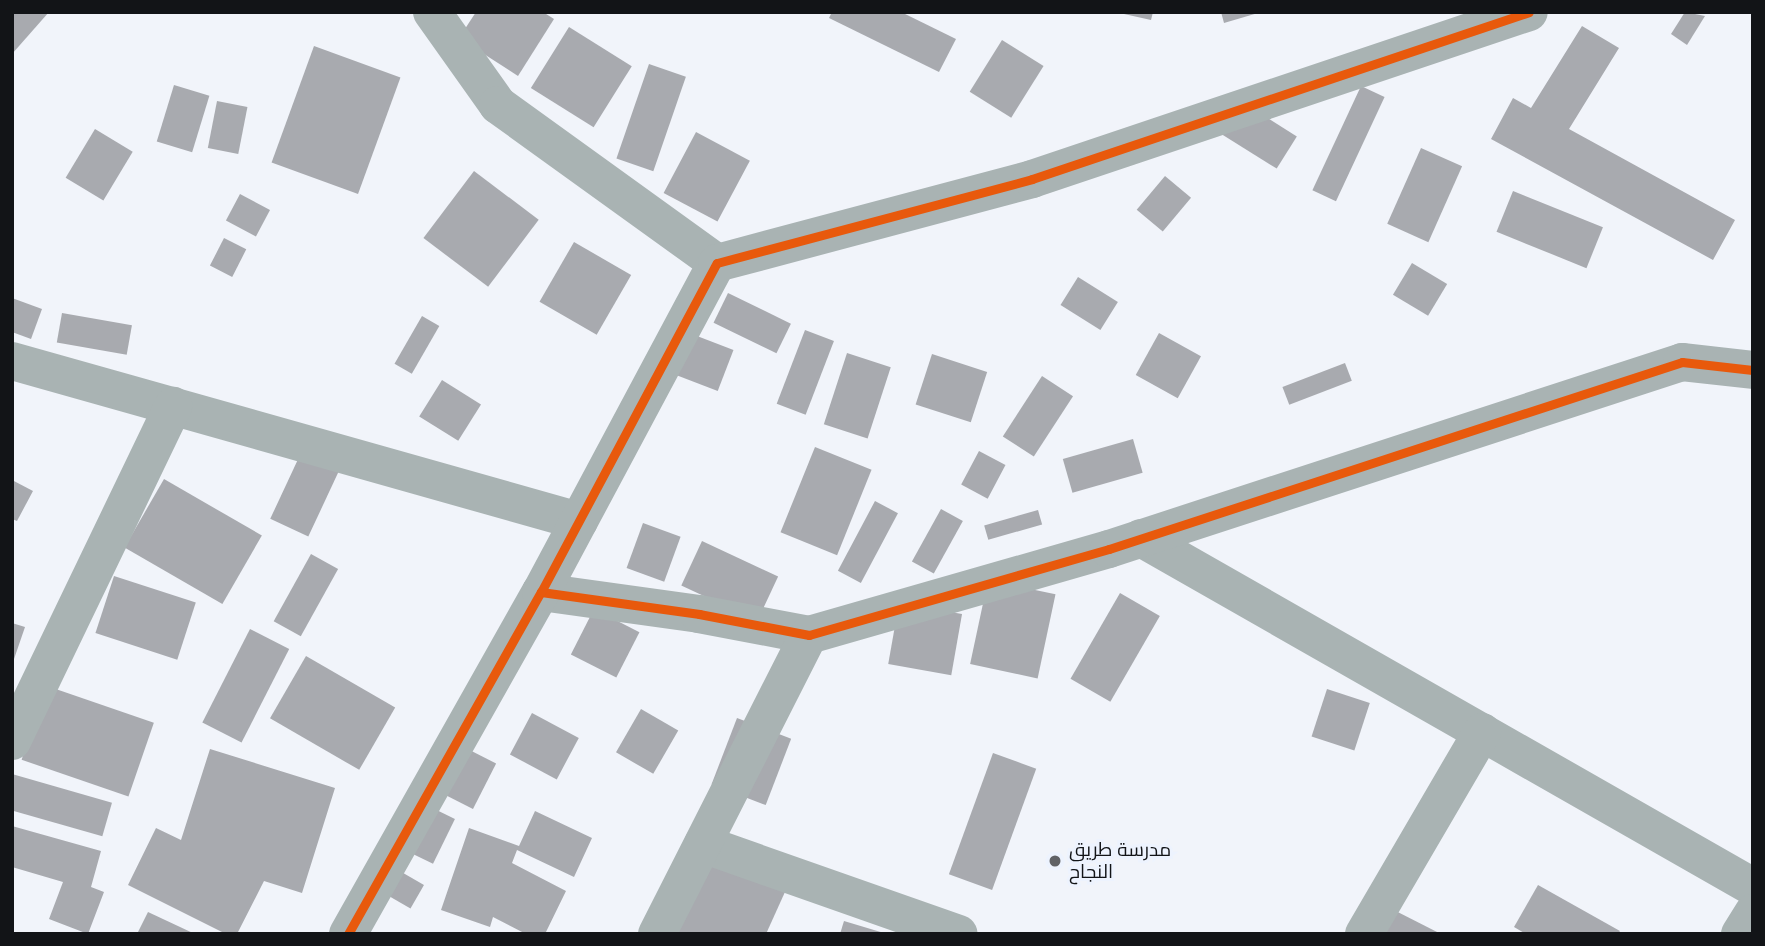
<!DOCTYPE html>
<html>
<head>
<meta charset="utf-8">
<style>
  body { margin:0 }
  #map { position:relative; width:1765px; height:946px; overflow:hidden; background:#f1f4fa; font-family:Raleway,Cairo,sans-serif }
  div>[style] { position:absolute }
  [style*='--x'] { left:calc(var(--x)*1px); top:calc(var(--y)*1px); width:calc(var(--w)*1px); rotate:calc(var(--a)*1deg) }
  .building>* { inset:0; background:#a8aaaf; transform-origin:0 0 }
  .minor>* { height:38px; margin:-19px; padding:0 19px; transform-origin:19px; border-radius:19px; background:#a9b3b3 }
  .cycleway>* { height:9px; margin:-4.5px; padding:0 4.5px; transform-origin:4.5px; border-radius:4.5px; background:#e8590c }
  .dots>* { width:19px; height:19px; translate:-50% -50%; box-sizing:border-box; border:4px solid #edf3fe; border-radius:50% }
  span { translate:-50% -50%; white-space:nowrap; text-align:center; line-height:1.15; -webkit-text-stroke:6px #edf3fe; paint-order:stroke }
  .poi-label { font-size:19px; color:#121417 }
  .left { translate:0 -50%; text-align:left }
  .frame { position:absolute; inset:0; border:14px solid #121417; pointer-events:none }
</style>
</head>
<body>
<div id="map">
  <div class="building">
    <i style="clip-path:polygon(12px 12px,49px 12px,12px 54px)"></i>
    <i style="clip-path:polygon(476px 12px,543px 12px,554px 19px,518px 76px,459px 38px)"></i>
    <i style="clip-path:polygon(832px 12px,901px 12px,956px 39px,939px 72px,829px 18px)"></i>
    <i style="clip-path:polygon(1115px 12px,1153px 12px,1151px 20px)"></i>
    <i style="clip-path:polygon(1221px 12px,1258px 12px,1258px 13px,1224px 23px)"></i>
    <i style="clip-path:polygon(1685px 12px,1705px 16px,1687px 45px,1671px 34px)"></i>
    <i style="clip-path:polygon(1582px 26px,1619px 48px,1569px 129px,1735px 220px,1713px 260px,1491px 139px,1513px 98px,1531px 108px)"></i>
    <i style="left:569px;top:27px;width:74px;height:72px;rotate:32deg"></i>
    <i style="left:1002px;top:40px;width:49px;height:61px;rotate:32deg"></i>
    <i style="left:314px;top:46px;width:92px;height:124px;rotate:20deg"></i>
    <i style="left:649px;top:64px;width:39px;height:100px;rotate:19deg"></i>
    <i style="left:174px;top:85px;width:37px;height:59px;rotate:17deg"></i>
    <i style="left:1361px;top:86px;width:26px;height:115px;rotate:25deg"></i>
    <i style="left:1229px;top:94px;width:80px;height:38px;rotate:32deg"></i>
    <i style="left:217px;top:101px;width:31px;height:48px;rotate:11deg"></i>
    <i style="left:95px;top:129px;width:44px;height:57px;rotate:31deg"></i>
    <i style="left:696px;top:132px;width:61px;height:69px;rotate:28deg"></i>
    <i style="left:1421px;top:148px;width:45px;height:83px;rotate:24deg"></i>
    <i style="left:474px;top:171px;width:81px;height:84px;rotate:37deg"></i>
    <i style="left:1165px;top:176px;width:34px;height:44px;rotate:40deg"></i>
    <i style="left:1513px;top:191px;width:97px;height:44px;rotate:22deg"></i>
    <i style="left:240px;top:194px;width:34px;height:30px;rotate:28deg"></i>
    <i style="left:224px;top:238px;width:25px;height:31px;rotate:27deg"></i>
    <i style="left:574px;top:242px;width:66px;height:69px;rotate:30deg"></i>
    <i style="left:1412px;top:263px;width:41px;height:37px;rotate:31deg"></i>
    <i style="left:1078px;top:277px;width:47px;height:33px;rotate:32deg"></i>
    <i style="left:728px;top:293px;width:70px;height:33px;rotate:26deg"></i>
    <i style="clip-path:polygon(12px 298px,42px 309px,31px 339px,12px 332px)"></i>
    <i style="left:62px;top:313px;width:71px;height:30px;rotate:10deg"></i>
    <i style="left:422px;top:316px;width:20px;height:55px;rotate:30deg"></i>
    <i style="left:805px;top:330px;width:31px;height:79px;rotate:21deg"></i>
    <i style="left:684px;top:331px;width:53px;height:44px;rotate:21deg"></i>
    <i style="left:1159px;top:333px;width:48px;height:48px;rotate:29deg"></i>
    <i style="left:847px;top:353px;width:46px;height:75px;rotate:18deg"></i>
    <i style="left:932px;top:354px;width:58px;height:53px;rotate:18deg"></i>
    <i style="left:1345px;top:363px;width:19px;height:67px;rotate:69deg"></i>
    <i style="left:1042px;top:376px;width:37px;height:72px;rotate:33deg"></i>
    <i style="left:442px;top:380px;width:46px;height:43px;rotate:32deg"></i>
    <i style="left:1133px;top:439px;width:35px;height:73px;rotate:74deg"></i>
    <i style="left:307px;top:440px;width:42px;height:87px;rotate:25deg"></i>
    <i style="left:815px;top:447px;width:61px;height:92px;rotate:22deg"></i>
    <i style="left:979px;top:451px;width:30px;height:38px;rotate:28deg"></i>
    <i style="left:164px;top:479px;width:113px;height:79px;rotate:30deg"></i>
    <i style="clip-path:polygon(12px 480px,33px 491px,17px 521px,12px 519px)"></i>
    <i style="left:875px;top:501px;width:26px;height:79px;rotate:28deg"></i>
    <i style="left:941px;top:509px;width:25px;height:60px;rotate:29deg"></i>
    <i style="left:1038px;top:510px;width:15px;height:56px;rotate:74deg"></i>
    <i style="left:643px;top:523px;width:40px;height:48px;rotate:20deg"></i>
    <i style="left:702px;top:541px;width:84px;height:49px;rotate:25deg"></i>
    <i style="left:311px;top:554px;width:31px;height:77px;rotate:29deg"></i>
    <i style="left:114px;top:576px;width:86px;height:60px;rotate:18deg"></i>
    <i style="left:988px;top:580px;width:69px;height:86px;rotate:12deg"></i>
    <i style="left:1120px;top:593px;width:46px;height:99px;rotate:30deg"></i>
    <i style="left:899px;top:603px;width:64px;height:62px;rotate:10deg"></i>
    <i style="left:594px;top:609px;width:51px;height:51px;rotate:27deg"></i>
    <i style="clip-path:polygon(12px 623px,25px 627px,13px 662px,12px 662px)"></i>
    <i style="left:250px;top:629px;width:44px;height:105px;rotate:27deg"></i>
    <i style="left:306px;top:656px;width:103px;height:72px;rotate:30deg"></i>
    <i style="left:47px;top:686px;width:113px;height:78px;rotate:19deg"></i>
    <i style="left:1327px;top:689px;width:45px;height:50px;rotate:18deg"></i>
    <i style="left:641px;top:709px;width:43px;height:50px;rotate:30deg"></i>
    <i style="left:532px;top:713px;width:53px;height:47px;rotate:28deg"></i>
    <i style="left:737px;top:718px;width:58px;height:71px;rotate:21deg"></i>
    <i style="left:440px;top:735px;width:63px;height:51px;rotate:27deg"></i>
    <i style="clip-path:polygon(210px 749px,335px 788px,302px 893px,264px 881px,237px 934px,226px 934px,128px 885px,156px 828px,181px 840px)"></i>
    <i style="left:993px;top:753px;width:46px;height:129px;rotate:20deg"></i>
    <i style="left:12px;top:774px;width:104px;height:35px;rotate:16deg"></i>
    <i style="left:410px;top:797px;width:50px;height:50px;rotate:26deg"></i>
    <i style="clip-path:polygon(535px 811px,592px 838px,574px 877px,517px 850px,512px 863px,566px 891px,545px 934px,526px 934px,493px 917px,490px 927px,441px 910px,469px 828px,519px 846px)"></i>
    <i style="clip-path:polygon(12px 826px,101px 851px,91px 887px,104px 892px,88px 934px,49px 919px,63px 882px,12px 867px)"></i>
    <i style="clip-path:polygon(717px 837px,794px 872px,766px 934px,672px 934px)"></i>
    <i style="left:398px;top:870px;width:30px;height:27px;rotate:30deg"></i>
    <i style="clip-path:polygon(1538px 885px,1620px 931px,1618px 934px,1526px 934px,1514px 927px)"></i>
    <i style="clip-path:polygon(1380px 903px,1441px 934px,1365px 934px)"></i>
    <i style="clip-path:polygon(148px 912px,195px 934px,137px 934px)"></i>
    <i style="clip-path:polygon(844px 921px,884px 933px,884px 934px,840px 934px)"></i>
  </div>
  <div class="minor">
    <i style="--x:432;--y:12;--w:114;--a:54.6"></i>
    <i style="--x:498;--y:105;--w:270;--a:35.8"></i>
    <i style="--x:12;--y:361;--w:589;--a:15.76"></i>
    <i style="--x:1141;--y:538;--w:705;--a:29.69"></i>
    <i style="--x:541;--y:592;--w:160;--a:7.9"></i>
    <i style="--x:699;--y:614;--w:112;--a:10.8"></i>
    <i style="--x:809;--y:635;--w:312;--a:-16"></i>
    <i style="--x:1109;--y:549;--w:603;--a:-18.07"></i>
    <i style="--x:1682;--y:362;--w:71;--a:6.4"></i>
    <i style="--x:12;--y:741;--w:372;--a:-64.3"></i>
    <i style="--x:703;--y:844;--w:271;--a:19.4"></i>
    <i style="--x:348;--y:934;--w:393;--a:-60.6"></i>
    <i style="--x:541;--y:592;--w:373;--a:-61.9"></i>
    <i style="--x:717;--y:263;--w:326;--a:-14.9"></i>
    <i style="--x:1032;--y:179;--w:524;--a:-18.57"></i>
    <i style="--x:657;--y:934;--w:335;--a:-63.1"></i>
    <i style="--x:1364;--y:934;--w:234;--a:-59.7"></i>
    <i style="--x:1740;--y:934;--w:25;--a:-58"></i>
  </div>
  <div class="cycleway">
    <i style="--x:541;--y:592;--w:160;--a:7.9"></i>
    <i style="--x:699;--y:614;--w:112;--a:10.8"></i>
    <i style="--x:809;--y:635;--w:312;--a:-16"></i>
    <i style="--x:1109;--y:549;--w:603;--a:-18.07"></i>
    <i style="--x:1682;--y:362;--w:71;--a:6.4"></i>
    <i style="--x:348;--y:934;--w:393;--a:-60.6"></i>
    <i style="--x:541;--y:592;--w:373;--a:-61.9"></i>
    <i style="--x:717;--y:263;--w:326;--a:-14.9"></i>
    <i style="--x:1032;--y:179;--w:524;--a:-18.57"></i>
  </div>
  <div class="dots">
    <i style="left:1055px;top:861px;background:#606266"></i>
  </div>
  <div class="poi-label">
    <span class="left" style="left:1069px;top:861px">مدرسة طريق<br>النجاح</span>
  </div>
  <div class="frame"></div>
</div>
</body>
</html>
